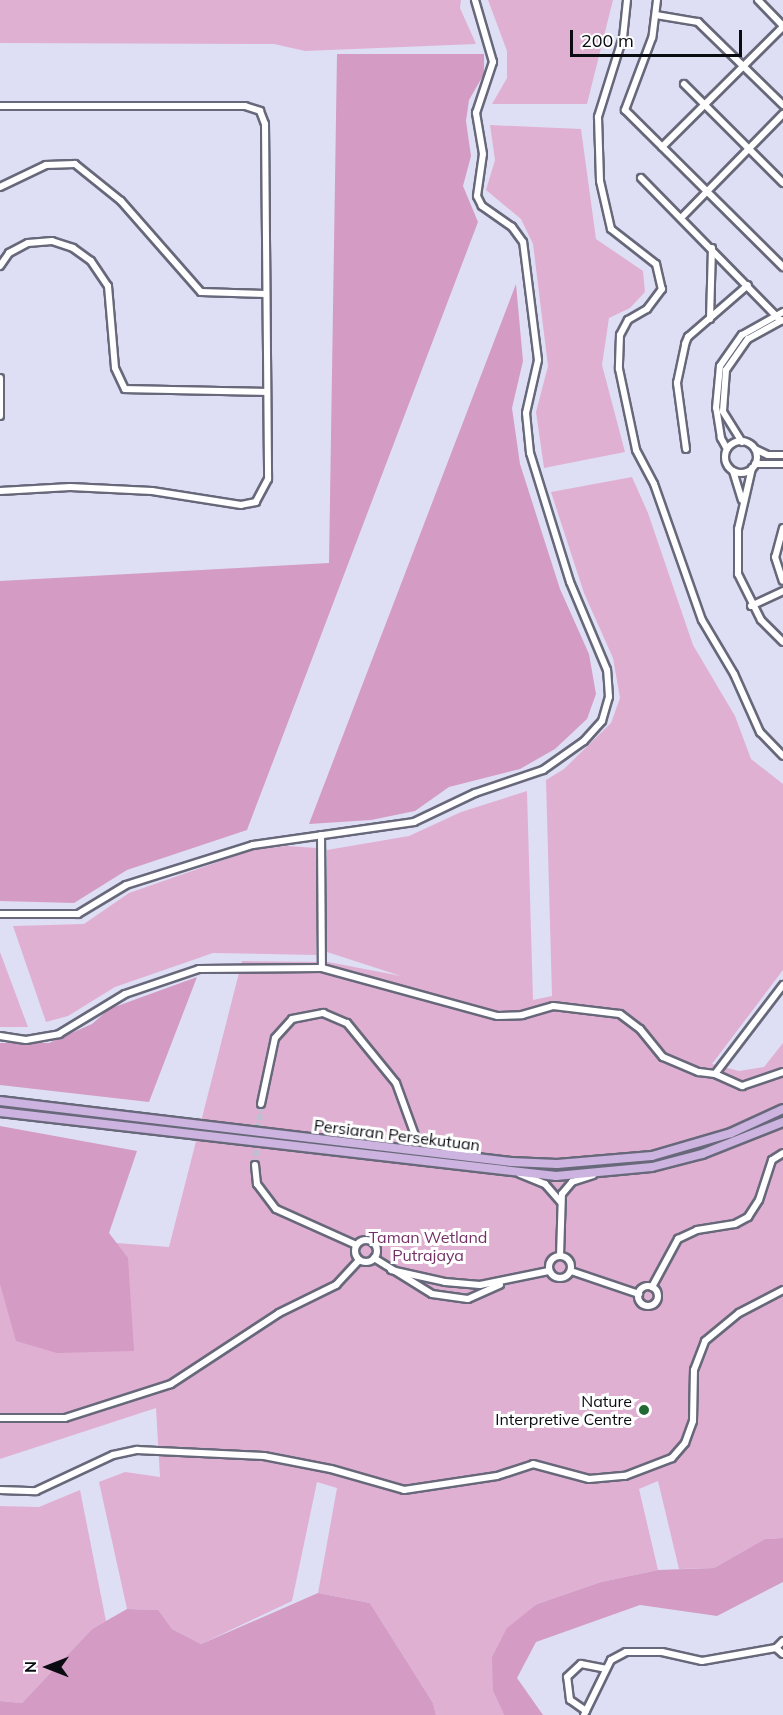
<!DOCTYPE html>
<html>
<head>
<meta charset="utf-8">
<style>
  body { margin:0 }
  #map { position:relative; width:783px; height:1715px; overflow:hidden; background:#dedff5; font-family:Mulish,sans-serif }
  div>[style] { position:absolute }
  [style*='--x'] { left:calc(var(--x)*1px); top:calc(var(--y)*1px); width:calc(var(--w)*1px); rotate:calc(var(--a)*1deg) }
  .green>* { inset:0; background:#e0b0d2 }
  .forest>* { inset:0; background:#d49bc5 }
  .minor-tunnel>* { height:6px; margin-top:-3px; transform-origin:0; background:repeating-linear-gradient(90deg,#bebfd3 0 6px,transparent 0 9px) }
  .roads { filter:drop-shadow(2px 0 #67687a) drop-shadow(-2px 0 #67687a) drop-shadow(0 2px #67687a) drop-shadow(0 -2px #67687a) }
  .minor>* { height:6px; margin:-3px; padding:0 3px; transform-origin:3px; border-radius:3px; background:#fff }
  .minor>.ring { margin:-3px; padding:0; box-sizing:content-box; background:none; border:6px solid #fff; border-radius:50% }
  .major>* { height:8px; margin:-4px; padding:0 4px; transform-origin:4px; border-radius:4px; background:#cdb3df }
  .dots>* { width:16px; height:16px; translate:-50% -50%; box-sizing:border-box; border:3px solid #fff; border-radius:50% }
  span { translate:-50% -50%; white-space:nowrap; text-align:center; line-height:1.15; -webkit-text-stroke:6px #fff; paint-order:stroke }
  .street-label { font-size:16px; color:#0b0c12 }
  .park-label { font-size:16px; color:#733065 }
  .poi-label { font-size:16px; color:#0b0c12 }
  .right { translate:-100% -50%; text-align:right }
  .north { position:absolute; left:18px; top:1637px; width:60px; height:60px; -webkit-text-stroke:4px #fff; paint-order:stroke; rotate:270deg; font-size:16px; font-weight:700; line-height:24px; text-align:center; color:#0b0c12 }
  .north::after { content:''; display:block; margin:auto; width:21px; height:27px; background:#0b0c12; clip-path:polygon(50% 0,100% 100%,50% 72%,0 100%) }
  .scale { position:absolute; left:570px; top:30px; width:172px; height:27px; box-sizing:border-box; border:3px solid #0b0c12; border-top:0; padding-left:8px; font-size:18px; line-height:21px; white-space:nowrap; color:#0b0c12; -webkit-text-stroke:4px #fff; paint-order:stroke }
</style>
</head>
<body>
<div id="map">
  <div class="green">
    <i style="clip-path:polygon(0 0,461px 0,460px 8px,476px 44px,305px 51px,274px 44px,0 43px)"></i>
    <i style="clip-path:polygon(488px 0,613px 0,587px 104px,492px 104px,507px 78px,507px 51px)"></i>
    <i style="clip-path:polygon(490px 125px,581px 129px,596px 239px,643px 271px,645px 292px,630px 308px,609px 318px,602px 365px,625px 452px,544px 468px,536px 412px,548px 366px,533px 244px,521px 219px,486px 190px,495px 160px)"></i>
    <i style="clip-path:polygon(632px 477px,648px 513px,693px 645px,735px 716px,751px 759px,783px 784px,783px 970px,712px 1064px,739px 1071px,764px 1067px,783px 1043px,783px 1538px,765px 1539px,714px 1568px,679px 1569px,658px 1481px,639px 1489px,658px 1570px,601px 1582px,537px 1604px,493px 1691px,504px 1715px,436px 1715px,433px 1703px,370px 1603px,318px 1593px,337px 1488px,317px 1482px,292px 1601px,201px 1644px,172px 1629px,157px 1610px,127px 1609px,99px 1482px,125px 1472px,160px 1477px,156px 1408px,0 1459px,0 1234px,169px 1247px,242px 961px,328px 962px,401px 976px,327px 952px,327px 850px,409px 836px,461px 812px,527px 791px,533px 1000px,552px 996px,546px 780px,564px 769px,611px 723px,620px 698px,613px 658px,584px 593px,551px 492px)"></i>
    <i style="clip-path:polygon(287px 846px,317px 848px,316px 955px,213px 953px,115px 987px,68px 1016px,46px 1022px,13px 926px,84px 924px,129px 893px,252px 850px)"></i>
    <i style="clip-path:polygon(0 952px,28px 1027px,0 1027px)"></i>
    <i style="clip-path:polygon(80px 1490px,106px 1621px,92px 1629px,22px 1703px,0 1701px,0 1506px,39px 1507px)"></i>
  </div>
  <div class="forest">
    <i style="clip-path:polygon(337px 54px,484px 54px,484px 74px,469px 100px,466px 121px,471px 156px,463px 186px,478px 222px,247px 830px,127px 870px,74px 903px,0 901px,0 581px,329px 563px)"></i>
    <i style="clip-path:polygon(516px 284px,523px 361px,512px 408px,520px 464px,560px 589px,589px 654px,596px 694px,587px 719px,555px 749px,520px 769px,449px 787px,415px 811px,371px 820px,309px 824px)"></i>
    <i style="clip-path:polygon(197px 977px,149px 1102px,0 1085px,0 1043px,49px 1043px,92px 1024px,109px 1009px)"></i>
    <i style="clip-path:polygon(0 1126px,137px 1151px,109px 1233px,128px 1258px,134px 1351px,57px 1353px,16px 1341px,0 1284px)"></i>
    <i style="clip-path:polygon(783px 1538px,783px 1582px,717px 1616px,640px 1605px,536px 1642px,517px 1678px,543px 1715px,504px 1715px,493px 1691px,492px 1657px,507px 1628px,537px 1604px,601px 1582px,658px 1570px,714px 1568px,765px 1539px)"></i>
    <i style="clip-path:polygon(318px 1593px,370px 1603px,433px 1703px,436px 1715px,0 1715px,0 1701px,22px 1703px,92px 1629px,127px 1609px,158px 1610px,172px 1629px,201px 1644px)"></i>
  </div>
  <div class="minor-tunnel">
    <i style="--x:255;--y:1165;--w:61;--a:-84.4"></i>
  </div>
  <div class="roads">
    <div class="minor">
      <i style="--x:627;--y:0;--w:37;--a:96"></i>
      <i style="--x:623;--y:37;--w:84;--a:107.4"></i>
      <i style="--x:598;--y:117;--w:64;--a:88.2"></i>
      <i style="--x:600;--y:181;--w:49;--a:77.1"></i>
      <i style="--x:611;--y:229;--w:57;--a:37.9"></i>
      <i style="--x:656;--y:264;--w:26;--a:77"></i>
      <i style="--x:662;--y:289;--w:25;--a:127"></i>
      <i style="--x:647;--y:309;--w:22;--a:150"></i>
      <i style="--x:628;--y:320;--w:17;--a:118"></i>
      <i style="--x:620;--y:335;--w:34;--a:92"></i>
      <i style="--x:619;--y:369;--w:83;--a:78.1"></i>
      <i style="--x:636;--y:450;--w:38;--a:62"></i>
      <i style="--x:654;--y:484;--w:144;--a:70.6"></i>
      <i style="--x:702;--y:620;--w:63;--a:59.3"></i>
      <i style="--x:734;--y:674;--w:64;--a:65.9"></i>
      <i style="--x:760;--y:732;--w:33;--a:46"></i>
      <i style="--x:657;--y:0;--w:38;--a:97"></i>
      <i style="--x:652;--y:38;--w:77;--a:110.6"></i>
      <i style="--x:625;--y:110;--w:223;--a:44.8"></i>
      <i style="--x:758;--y:0;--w:36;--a:46"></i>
      <i style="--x:656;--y:15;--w:43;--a:9.5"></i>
      <i style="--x:698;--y:22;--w:119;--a:44.3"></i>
      <i style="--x:684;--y:84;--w:140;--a:45"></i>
      <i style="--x:0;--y:106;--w:245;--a:0"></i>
      <i style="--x:245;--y:106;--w:16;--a:18"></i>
      <i style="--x:260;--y:111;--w:14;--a:69"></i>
      <i style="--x:265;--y:124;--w:355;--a:89.5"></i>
      <i style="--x:268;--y:479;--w:26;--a:118"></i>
      <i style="--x:256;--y:502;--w:15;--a:169"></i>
      <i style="--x:241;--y:505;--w:90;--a:-171.1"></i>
      <i style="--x:152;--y:491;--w:82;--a:-177.2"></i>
      <i style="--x:70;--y:487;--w:70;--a:176.7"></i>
      <i style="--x:662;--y:147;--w:170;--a:-44.8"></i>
      <i style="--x:641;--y:178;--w:200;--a:45.6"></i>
      <i style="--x:0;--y:187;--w:51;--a:-25.6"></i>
      <i style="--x:46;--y:165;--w:29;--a:-2"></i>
      <i style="--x:75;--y:164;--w:59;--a:38.8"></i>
      <i style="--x:121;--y:201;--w:121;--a:48.7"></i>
      <i style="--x:201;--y:292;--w:64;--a:1.8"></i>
      <i style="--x:683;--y:216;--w:143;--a:-45.6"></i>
      <i style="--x:0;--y:266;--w:16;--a:-55"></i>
      <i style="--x:9;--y:253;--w:21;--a:-28"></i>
      <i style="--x:28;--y:243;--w:24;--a:-5"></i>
      <i style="--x:52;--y:241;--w:22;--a:18"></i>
      <i style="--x:73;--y:248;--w:22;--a:36"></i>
      <i style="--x:91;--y:261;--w:30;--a:56"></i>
      <i style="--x:108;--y:286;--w:82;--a:85.1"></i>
      <i style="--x:115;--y:368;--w:23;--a:65"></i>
      <i style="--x:125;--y:389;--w:142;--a:1.2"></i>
      <i style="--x:710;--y:319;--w:71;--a:-88.4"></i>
      <i style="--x:0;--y:378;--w:38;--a:90"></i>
      <i class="ring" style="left:725px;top:441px;width:26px;height:26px"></i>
      <i style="--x:742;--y:442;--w:36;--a:-122"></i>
      <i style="--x:723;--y:411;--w:41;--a:-85.8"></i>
      <i style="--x:726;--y:370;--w:38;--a:-55"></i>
      <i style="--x:748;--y:339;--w:39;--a:-29"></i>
      <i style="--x:686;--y:449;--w:67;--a:-97.8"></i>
      <i style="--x:677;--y:383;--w:40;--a:-78"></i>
      <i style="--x:685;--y:344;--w:8;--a:-67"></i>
      <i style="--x:688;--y:337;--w:79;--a:-40.9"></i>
      <i style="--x:727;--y:449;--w:13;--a:-119"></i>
      <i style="--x:721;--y:438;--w:30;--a:-99"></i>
      <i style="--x:716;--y:408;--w:42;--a:-84.6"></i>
      <i style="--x:720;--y:366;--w:38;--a:-55"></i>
      <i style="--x:742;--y:335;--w:47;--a:-29.3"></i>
      <i style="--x:755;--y:449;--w:14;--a:25"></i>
      <i style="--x:768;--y:455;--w:15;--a:0"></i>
      <i style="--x:755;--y:464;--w:28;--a:0"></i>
      <i style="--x:752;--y:468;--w:63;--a:102.9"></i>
      <i style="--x:738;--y:529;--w:45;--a:90"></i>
      <i style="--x:738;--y:574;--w:51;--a:63.4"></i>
      <i style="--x:761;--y:620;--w:31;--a:45"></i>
      <i style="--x:733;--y:471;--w:30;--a:73"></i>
      <i style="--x:783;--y:528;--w:30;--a:105"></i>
      <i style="--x:775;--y:557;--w:25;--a:72"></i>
      <i style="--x:751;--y:606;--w:35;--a:-25"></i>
      <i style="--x:321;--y:835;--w:133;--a:89.6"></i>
      <i style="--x:0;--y:914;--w:78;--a:0"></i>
      <i style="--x:78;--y:914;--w:56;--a:-31.1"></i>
      <i style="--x:126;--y:885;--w:133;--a:-17.5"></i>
      <i style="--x:253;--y:845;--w:163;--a:-8.1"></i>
      <i style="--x:414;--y:822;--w:68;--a:-25.4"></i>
      <i style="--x:475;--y:793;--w:72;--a:-18.7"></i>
      <i style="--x:543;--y:770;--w:50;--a:-35.3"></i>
      <i style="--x:584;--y:741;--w:27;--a:-48"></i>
      <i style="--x:602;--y:721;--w:25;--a:-74"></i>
      <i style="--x:609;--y:697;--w:27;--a:-94"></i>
      <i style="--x:607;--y:670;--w:95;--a:-112.8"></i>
      <i style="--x:570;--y:582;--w:135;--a:-107.2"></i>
      <i style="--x:530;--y:453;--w:40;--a:-95.7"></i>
      <i style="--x:526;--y:413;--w:54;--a:-77.2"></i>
      <i style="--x:538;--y:360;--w:119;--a:-97.2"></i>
      <i style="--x:523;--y:242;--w:19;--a:-126"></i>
      <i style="--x:512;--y:227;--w:37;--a:-145"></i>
      <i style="--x:482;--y:206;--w:11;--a:-117"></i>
      <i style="--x:477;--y:196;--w:42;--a:-81.9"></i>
      <i style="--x:483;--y:154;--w:42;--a:-99.7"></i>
      <i style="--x:476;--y:113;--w:54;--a:-71.6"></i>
      <i style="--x:493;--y:62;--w:65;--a:-106.2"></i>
      <i style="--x:783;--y:985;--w:112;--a:127.4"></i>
      <i style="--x:715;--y:1074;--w:30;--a:24"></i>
      <i style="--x:742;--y:1086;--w:43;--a:-18.9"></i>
      <i style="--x:0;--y:1036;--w:26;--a:9"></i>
      <i style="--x:26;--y:1040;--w:34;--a:-10"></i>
      <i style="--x:59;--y:1034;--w:77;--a:-31.2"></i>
      <i style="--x:125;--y:994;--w:78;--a:-18.7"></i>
      <i style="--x:199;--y:969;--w:123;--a:-0.5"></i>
      <i style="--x:322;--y:968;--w:182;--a:15.3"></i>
      <i style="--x:498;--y:1016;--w:24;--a:-2"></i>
      <i style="--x:522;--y:1015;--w:32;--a:-16"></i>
      <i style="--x:553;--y:1006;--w:67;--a:6.8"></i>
      <i style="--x:620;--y:1014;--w:25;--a:37"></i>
      <i style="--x:640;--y:1029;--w:36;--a:51"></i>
      <i style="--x:663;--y:1057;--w:39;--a:23"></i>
      <i style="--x:699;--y:1072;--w:16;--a:7"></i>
      <i style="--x:261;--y:1104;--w:67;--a:-78"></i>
      <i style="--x:275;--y:1038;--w:25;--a:-48"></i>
      <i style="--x:292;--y:1019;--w:32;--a:-11"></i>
      <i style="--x:323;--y:1013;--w:26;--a:23"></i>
      <i style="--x:347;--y:1023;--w:77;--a:50.8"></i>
      <i style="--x:396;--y:1083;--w:59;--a:70"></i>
      <i style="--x:416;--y:1138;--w:58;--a:18.1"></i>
      <i style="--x:255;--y:1165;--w:19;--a:84"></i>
      <i style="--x:257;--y:1184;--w:31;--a:53"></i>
      <i style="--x:276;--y:1209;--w:88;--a:24.2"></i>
      <i style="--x:520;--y:1174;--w:27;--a:22"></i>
      <i style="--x:545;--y:1184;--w:23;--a:49"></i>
      <i class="ring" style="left:355px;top:1240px;width:16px;height:16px"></i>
      <i class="ring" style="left:549px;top:1256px;width:16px;height:16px"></i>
      <i style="--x:560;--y:1256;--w:62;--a:-88.2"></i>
      <i style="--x:562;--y:1194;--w:16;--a:-50"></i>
      <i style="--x:572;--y:1182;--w:22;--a:-18"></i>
      <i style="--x:374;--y:1258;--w:68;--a:31.8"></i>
      <i style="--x:432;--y:1294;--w:36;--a:8"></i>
      <i style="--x:468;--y:1299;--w:35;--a:-24"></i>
      <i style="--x:391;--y:1270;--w:55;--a:12.5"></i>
      <i style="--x:445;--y:1282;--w:35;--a:5"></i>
      <i style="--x:480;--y:1285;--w:70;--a:-11.5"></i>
      <i style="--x:571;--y:1271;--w:72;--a:18.7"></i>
      <i class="ring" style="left:638px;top:1286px;width:14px;height:14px"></i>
      <i style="--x:652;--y:1287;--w:55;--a:-61.6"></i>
      <i style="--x:678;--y:1239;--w:21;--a:-25"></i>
      <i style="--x:697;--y:1230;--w:38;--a:-9"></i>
      <i style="--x:735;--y:1224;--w:15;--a:-28"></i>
      <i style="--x:748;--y:1217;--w:20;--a:-57"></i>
      <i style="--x:759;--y:1200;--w:42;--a:-72"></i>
      <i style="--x:772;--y:1160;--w:13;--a:-32"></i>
      <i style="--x:0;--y:1418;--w:65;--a:0"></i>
      <i style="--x:65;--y:1418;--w:111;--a:-17.8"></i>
      <i style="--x:171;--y:1384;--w:129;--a:-33.3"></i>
      <i style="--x:279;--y:1313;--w:64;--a:-26.2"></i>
      <i style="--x:336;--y:1285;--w:34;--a:-47"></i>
      <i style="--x:0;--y:1490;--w:36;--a:2"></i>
      <i style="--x:36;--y:1491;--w:85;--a:-25.1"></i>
      <i style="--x:113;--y:1455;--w:25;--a:-12"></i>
      <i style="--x:137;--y:1450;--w:127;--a:2.7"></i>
      <i style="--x:264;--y:1456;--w:68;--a:11"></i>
      <i style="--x:331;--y:1469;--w:76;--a:16"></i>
      <i style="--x:404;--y:1490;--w:94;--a:-8.6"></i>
      <i style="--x:497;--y:1476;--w:38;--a:-18"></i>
      <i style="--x:533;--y:1464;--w:58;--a:15"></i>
      <i style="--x:589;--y:1479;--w:36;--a:-5"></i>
      <i style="--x:625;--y:1476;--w:50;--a:-21"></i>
      <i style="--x:672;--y:1458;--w:20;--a:-49"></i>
      <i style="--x:685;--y:1443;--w:23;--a:-70"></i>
      <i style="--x:693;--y:1421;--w:51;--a:-88.9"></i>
      <i style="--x:694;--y:1370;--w:31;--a:-69"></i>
      <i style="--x:705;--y:1341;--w:44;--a:-39.5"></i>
      <i style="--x:739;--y:1313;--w:50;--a:-27.6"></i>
      <i style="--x:776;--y:1648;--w:10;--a:-45"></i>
      <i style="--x:776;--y:1648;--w:9;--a:41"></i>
      <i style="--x:586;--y:1711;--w:19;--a:-145"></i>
      <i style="--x:570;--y:1700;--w:23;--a:-97"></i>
      <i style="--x:567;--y:1677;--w:19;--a:-43"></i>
      <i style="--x:581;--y:1664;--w:25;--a:11"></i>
      <i style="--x:584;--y:1715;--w:61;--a:-63.9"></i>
      <i style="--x:611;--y:1660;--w:17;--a:-28"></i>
      <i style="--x:626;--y:1652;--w:36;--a:0"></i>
      <i style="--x:662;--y:1652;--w:41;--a:12.7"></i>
      <i style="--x:702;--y:1661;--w:75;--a:-10"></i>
    </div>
    <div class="major">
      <i style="--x:0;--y:1101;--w:515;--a:6.81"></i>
      <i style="--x:511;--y:1162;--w:46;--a:2.5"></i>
      <i style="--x:557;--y:1164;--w:95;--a:-4.8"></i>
      <i style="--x:652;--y:1156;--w:82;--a:-16.2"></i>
      <i style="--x:731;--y:1133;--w:57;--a:-24.8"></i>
      <i style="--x:0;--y:1112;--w:560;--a:6.57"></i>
      <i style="--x:556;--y:1176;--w:96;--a:-5.4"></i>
      <i style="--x:652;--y:1167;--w:52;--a:-14.6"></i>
      <i style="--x:702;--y:1154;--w:87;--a:-21.6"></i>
    </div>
  </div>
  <div class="dots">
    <i style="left:644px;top:1410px;background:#226834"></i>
  </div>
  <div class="street-label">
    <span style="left:397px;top:1135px;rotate:7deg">Persiaran Persekutuan</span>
  </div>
  <div class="park-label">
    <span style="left:428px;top:1246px">Taman Wetland<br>Putrajaya</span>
  </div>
  <div class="poi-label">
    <span class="right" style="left:632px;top:1410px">Nature<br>Interpretive Centre</span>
  </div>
  <div class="north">N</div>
  <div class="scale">200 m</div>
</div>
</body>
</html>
